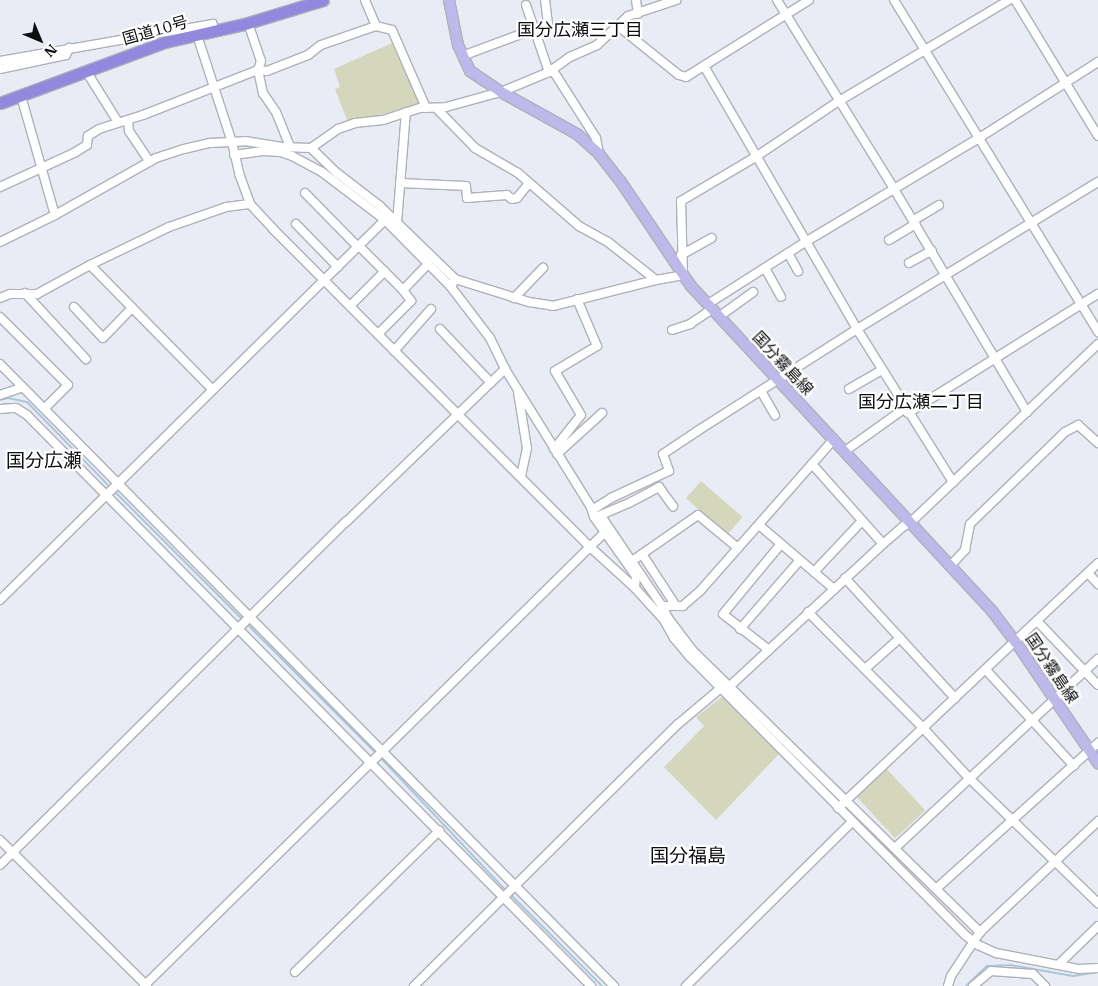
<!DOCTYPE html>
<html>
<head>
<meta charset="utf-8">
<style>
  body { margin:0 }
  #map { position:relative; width:1098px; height:986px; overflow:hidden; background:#e9ecf5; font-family:"IBM Plex Serif","Noto Sans JP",serif }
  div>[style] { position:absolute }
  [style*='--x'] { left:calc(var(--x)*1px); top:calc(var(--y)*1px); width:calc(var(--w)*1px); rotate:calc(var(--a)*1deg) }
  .green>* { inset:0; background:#d5d7bd; transform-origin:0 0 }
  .stream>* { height:2px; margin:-1px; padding:0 1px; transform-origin:1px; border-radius:1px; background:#a8c8da }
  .roads { filter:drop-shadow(1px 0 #aeb1b9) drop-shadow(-1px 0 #aeb1b9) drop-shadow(0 1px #aeb1b9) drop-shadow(0 -1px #aeb1b9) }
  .minor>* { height:8px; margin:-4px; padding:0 4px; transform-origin:4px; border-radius:4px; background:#fff }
  .major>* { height:10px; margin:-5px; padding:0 5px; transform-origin:5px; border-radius:5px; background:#beb8eb }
  .highway>* { height:11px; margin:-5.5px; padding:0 5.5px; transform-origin:5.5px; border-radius:5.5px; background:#9288dd }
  span { translate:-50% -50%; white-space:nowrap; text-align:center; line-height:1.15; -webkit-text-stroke:4.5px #fff; paint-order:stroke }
  .street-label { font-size:16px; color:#0c0d10 }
  .neighbourhood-label { font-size:18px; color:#0c0d10 }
  .quarter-label { font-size:19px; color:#0c0d10 }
  .north { position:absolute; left:15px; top:15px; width:50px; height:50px; -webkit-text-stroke:4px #fff; paint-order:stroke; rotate:135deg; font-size:14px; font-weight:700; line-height:20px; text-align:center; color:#0c0d10 }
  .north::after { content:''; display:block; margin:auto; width:18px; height:22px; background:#0c0d10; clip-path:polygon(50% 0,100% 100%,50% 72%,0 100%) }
</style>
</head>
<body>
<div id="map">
  <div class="green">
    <i style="clip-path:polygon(394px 42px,422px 104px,348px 123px,335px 89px,340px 87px,334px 69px)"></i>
    <i style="left:701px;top:481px;width:55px;height:23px;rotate:41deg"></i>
    <i style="clip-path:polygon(723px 696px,779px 754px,716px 820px,664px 767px,704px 726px,696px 717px)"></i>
    <i style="left:883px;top:765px;width:62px;height:41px;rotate:47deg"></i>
  </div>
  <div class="stream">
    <i style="--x:0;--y:400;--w:8;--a:-14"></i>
    <i style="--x:8;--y:398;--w:19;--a:12"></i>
    <i style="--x:27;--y:402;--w:120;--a:45.7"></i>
    <i style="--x:114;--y:491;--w:182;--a:45"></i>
    <i style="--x:247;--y:624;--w:182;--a:45"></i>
    <i style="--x:379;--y:756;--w:185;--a:46.7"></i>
    <i style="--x:510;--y:894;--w:130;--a:45"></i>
    <i style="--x:966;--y:986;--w:29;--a:-44"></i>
    <i style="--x:987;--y:966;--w:23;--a:-2"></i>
    <i style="--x:1010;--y:965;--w:64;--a:9.9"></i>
    <i style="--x:1073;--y:976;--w:25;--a:-9"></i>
  </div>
  <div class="roads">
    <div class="minor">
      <i style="--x:636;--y:0;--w:14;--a:82"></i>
      <i style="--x:777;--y:0;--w:222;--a:58.2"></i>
      <i style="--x:894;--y:189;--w:260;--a:59.2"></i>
      <i style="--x:894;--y:0;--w:390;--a:58.4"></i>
      <i style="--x:1015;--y:0;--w:159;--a:58.6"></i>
      <i style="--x:526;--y:5;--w:71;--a:71.1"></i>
      <i style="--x:248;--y:23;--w:40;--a:71.1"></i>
      <i style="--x:261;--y:61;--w:9;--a:108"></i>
      <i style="--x:258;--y:70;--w:24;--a:78"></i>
      <i style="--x:263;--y:93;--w:23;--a:56"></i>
      <i style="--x:276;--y:112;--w:38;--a:68"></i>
      <i style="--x:376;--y:26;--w:16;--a:14"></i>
      <i style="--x:392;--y:30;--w:85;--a:66.4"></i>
      <i style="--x:618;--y:26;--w:78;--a:38.8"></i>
      <i style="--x:679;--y:75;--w:7;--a:16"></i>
      <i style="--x:686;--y:77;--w:145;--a:-32"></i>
      <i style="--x:197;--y:35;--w:113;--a:71.9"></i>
      <i style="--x:232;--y:142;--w:35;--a:77"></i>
      <i style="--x:240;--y:176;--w:30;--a:70"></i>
      <i style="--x:250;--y:204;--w:34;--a:47"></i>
      <i style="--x:273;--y:229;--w:448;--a:45.1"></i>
      <i style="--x:589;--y:546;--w:62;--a:42.4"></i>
      <i style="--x:635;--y:588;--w:43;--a:47.8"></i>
      <i style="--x:664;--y:620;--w:21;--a:61"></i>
      <i style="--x:674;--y:638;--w:25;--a:50"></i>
      <i style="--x:690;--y:657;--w:391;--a:45.3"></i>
      <i style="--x:965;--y:935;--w:16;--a:38"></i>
      <i style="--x:978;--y:945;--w:20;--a:24"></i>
      <i style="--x:996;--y:953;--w:85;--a:10.9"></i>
      <i style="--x:1079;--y:969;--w:19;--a:-3"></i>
      <i style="--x:462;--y:56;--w:92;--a:-20.4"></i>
      <i style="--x:548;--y:24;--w:24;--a:-97"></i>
      <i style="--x:0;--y:61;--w:216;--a:-9.9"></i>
      <i style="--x:704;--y:66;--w:304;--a:59.8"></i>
      <i style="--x:857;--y:329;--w:181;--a:57.9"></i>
      <i style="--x:0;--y:69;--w:67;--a:-12"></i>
      <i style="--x:66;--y:55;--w:8;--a:-67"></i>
      <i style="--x:552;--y:69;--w:82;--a:57.5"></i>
      <i style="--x:596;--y:138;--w:16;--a:79"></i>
      <i style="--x:86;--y:71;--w:60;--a:57.9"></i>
      <i style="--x:21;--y:96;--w:124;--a:74.1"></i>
      <i style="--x:436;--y:108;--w:56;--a:45.7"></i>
      <i style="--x:475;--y:148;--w:50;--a:30.2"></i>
      <i style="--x:518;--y:173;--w:81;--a:41"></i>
      <i style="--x:579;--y:226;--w:33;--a:29"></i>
      <i style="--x:608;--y:242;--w:61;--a:38.4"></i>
      <i style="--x:128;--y:120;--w:11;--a:85"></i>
      <i style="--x:129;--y:131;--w:37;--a:56"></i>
      <i style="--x:311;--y:148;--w:36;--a:44"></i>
      <i style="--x:337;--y:173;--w:54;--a:37.5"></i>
      <i style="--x:380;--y:206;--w:105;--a:44.2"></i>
      <i style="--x:455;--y:279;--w:77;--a:17.3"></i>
      <i style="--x:529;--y:302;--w:24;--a:9"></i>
      <i style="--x:553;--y:306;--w:106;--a:-14.2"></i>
      <i style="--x:656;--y:280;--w:27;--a:-10"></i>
      <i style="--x:683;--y:275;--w:74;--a:-91.5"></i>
      <i style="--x:681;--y:201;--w:88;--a:-30.6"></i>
      <i style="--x:757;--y:156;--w:99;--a:-33.9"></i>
      <i style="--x:839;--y:101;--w:198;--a:-30.7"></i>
      <i style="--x:234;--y:155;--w:29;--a:-8"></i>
      <i style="--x:263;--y:151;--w:17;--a:3"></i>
      <i style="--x:280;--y:152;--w:13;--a:18"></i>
      <i style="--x:292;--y:156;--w:34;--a:28"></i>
      <i style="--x:322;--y:172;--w:79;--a:37.3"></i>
      <i style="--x:400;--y:183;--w:66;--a:2.6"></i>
      <i style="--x:466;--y:186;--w:12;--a:85"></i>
      <i style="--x:467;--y:198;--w:40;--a:-4.3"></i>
      <i style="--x:507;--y:195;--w:6;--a:39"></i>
      <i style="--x:512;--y:199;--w:5;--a:-11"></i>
      <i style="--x:517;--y:198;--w:19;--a:-51"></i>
      <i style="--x:0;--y:187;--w:81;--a:-24.7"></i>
      <i style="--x:74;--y:153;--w:15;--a:-32"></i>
      <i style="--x:87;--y:145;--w:9;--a:-84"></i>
      <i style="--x:88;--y:136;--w:13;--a:-32"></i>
      <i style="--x:99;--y:129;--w:46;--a:-17.7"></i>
      <i style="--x:143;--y:115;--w:123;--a:-21.4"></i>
      <i style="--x:258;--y:70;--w:9;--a:6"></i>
      <i style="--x:267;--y:71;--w:44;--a:-21.3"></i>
      <i style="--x:308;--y:55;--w:16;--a:-38"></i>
      <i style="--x:321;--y:45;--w:58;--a:-19.1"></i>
      <i style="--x:376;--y:26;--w:28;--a:-113"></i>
      <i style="--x:305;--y:193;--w:76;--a:45.5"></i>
      <i style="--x:914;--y:220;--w:29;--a:-31"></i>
      <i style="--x:397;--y:223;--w:111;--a:-85.4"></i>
      <i style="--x:296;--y:224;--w:60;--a:45.7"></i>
      <i style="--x:889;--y:240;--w:31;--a:-31"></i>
      <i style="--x:0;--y:242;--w:61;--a:-26.1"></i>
      <i style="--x:55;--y:215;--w:116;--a:-29.4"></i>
      <i style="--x:156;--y:158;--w:29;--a:-18"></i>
      <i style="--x:184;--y:149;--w:28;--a:-13"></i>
      <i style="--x:211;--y:143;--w:34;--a:-3"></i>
      <i style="--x:245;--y:141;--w:36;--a:9"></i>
      <i style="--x:281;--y:147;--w:30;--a:2"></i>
      <i style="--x:311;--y:148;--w:33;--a:-35"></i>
      <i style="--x:338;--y:129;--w:18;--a:-19"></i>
      <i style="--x:355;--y:123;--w:28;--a:-6"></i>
      <i style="--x:383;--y:120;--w:40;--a:-18"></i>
      <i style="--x:421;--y:108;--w:25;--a:-2"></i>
      <i style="--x:446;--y:107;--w:57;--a:-15.3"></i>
      <i style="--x:501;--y:92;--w:52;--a:-22.6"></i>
      <i style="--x:549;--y:72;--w:26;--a:-36"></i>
      <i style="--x:570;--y:57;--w:30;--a:-24"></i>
      <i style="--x:597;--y:45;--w:42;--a:-43.1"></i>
      <i style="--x:628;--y:16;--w:51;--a:-18.4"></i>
      <i style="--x:359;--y:246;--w:62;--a:45"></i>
      <i style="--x:403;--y:290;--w:35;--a:-46"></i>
      <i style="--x:788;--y:253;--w:21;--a:61"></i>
      <i style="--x:681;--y:255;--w:35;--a:-29"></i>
      <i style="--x:909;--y:263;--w:26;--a:-29"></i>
      <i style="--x:765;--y:268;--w:33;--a:61"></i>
      <i style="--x:453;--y:283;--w:4;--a:117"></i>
      <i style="--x:451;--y:287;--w:64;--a:52.6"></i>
      <i style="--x:490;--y:338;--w:34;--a:64"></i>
      <i style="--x:505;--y:369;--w:163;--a:58.1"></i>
      <i style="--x:591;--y:507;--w:10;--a:73"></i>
      <i style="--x:594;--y:517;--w:72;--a:54.6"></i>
      <i style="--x:636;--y:576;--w:12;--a:95"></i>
      <i style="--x:25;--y:293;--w:90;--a:47.3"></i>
      <i style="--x:0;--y:298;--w:11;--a:-22"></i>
      <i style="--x:10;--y:294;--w:27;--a:0"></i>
      <i style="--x:37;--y:294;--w:60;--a:-28.7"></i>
      <i style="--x:514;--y:298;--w:42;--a:-46"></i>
      <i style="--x:708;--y:304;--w:117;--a:-32.5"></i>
      <i style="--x:807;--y:241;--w:200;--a:-30.9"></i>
      <i style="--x:979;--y:138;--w:141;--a:-32.6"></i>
      <i style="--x:350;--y:306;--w:49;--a:-45"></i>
      <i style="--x:74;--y:307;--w:42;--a:46.9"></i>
      <i style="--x:103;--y:338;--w:42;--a:-46"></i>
      <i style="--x:720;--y:316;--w:41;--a:-36"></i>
      <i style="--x:0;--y:317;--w:96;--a:45"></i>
      <i style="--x:68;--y:385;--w:33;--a:135"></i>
      <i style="--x:440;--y:329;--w:74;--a:46.6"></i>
      <i style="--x:672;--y:330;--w:19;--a:-18"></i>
      <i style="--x:690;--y:324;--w:27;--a:-34"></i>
      <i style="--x:378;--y:334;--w:47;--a:-45"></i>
      <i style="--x:411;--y:301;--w:14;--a:-126"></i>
      <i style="--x:394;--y:351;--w:56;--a:-48.6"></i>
      <i style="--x:0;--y:364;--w:874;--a:45.37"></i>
      <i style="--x:212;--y:389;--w:174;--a:-134.5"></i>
      <i style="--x:90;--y:265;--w:88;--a:-25.7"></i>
      <i style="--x:169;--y:227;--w:60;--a:-19.3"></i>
      <i style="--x:226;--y:207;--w:24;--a:-7"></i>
      <i style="--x:849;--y:389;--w:38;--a:-30"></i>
      <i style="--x:761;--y:391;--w:28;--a:60"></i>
      <i style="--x:518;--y:392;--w:57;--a:80.9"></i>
      <i style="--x:527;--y:448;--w:29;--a:102"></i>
      <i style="--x:0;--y:395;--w:24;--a:-19"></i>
      <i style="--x:0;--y:409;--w:16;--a:-4"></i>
      <i style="--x:16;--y:408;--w:13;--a:32"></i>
      <i style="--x:27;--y:415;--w:803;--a:45.35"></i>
      <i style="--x:908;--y:413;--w:224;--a:-32.1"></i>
      <i style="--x:834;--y:439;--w:203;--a:131.4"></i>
      <i style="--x:700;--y:591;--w:23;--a:139"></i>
      <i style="--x:683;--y:606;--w:21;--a:180"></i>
      <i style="--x:662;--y:606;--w:13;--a:63"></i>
      <i style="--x:668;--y:618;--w:41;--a:52.9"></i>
      <i style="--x:693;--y:651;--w:402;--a:44.4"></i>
      <i style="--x:554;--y:449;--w:43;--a:-51.5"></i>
      <i style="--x:581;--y:415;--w:51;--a:-120.6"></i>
      <i style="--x:555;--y:371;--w:49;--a:-30.8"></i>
      <i style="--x:597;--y:346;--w:51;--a:-113.1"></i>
      <i style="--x:845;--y:451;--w:74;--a:-35.6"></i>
      <i style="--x:905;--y:408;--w:4;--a:63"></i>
      <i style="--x:557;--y:454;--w:61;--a:-42.3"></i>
      <i style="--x:812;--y:464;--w:107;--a:48.4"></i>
      <i style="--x:592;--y:510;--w:22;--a:-32"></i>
      <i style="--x:611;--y:498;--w:64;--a:-25"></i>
      <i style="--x:669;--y:471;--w:18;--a:-109"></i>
      <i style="--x:663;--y:454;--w:43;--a:-33.7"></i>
      <i style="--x:699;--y:430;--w:188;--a:-32.6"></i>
      <i style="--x:857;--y:329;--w:282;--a:-31.4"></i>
      <i style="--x:601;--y:516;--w:109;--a:55.9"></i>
      <i style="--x:596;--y:517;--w:38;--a:-23"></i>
      <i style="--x:631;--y:502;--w:32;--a:-28"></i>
      <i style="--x:659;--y:487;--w:24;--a:54"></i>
      <i style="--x:759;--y:525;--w:99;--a:40.5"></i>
      <i style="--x:642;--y:554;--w:62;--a:56.8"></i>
      <i style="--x:632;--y:561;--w:80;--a:-34.9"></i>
      <i style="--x:698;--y:515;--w:52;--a:39.5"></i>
      <i style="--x:951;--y:565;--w:21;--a:-47"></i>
      <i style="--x:965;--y:550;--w:26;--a:-79"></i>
      <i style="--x:970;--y:524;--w:132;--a:-44.1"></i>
      <i style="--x:1065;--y:432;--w:15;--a:-28"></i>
      <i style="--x:1078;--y:425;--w:27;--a:42"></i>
      <i style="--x:814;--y:572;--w:69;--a:-46.8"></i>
      <i style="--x:1088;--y:573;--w:15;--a:48"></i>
      <i style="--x:845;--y:578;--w:163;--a:47.5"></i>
      <i style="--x:0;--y:600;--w:541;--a:-44.63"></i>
      <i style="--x:385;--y:220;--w:94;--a:45.4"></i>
      <i style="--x:808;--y:612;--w:163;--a:45.2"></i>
      <i style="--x:923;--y:728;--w:68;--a:47.4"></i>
      <i style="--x:969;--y:778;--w:180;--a:44.1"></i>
      <i style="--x:1037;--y:621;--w:88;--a:46.4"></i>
      <i style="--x:740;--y:629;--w:91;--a:-49"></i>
      <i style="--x:769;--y:650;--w:58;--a:-142"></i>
      <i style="--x:723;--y:614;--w:91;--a:-50.4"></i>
      <i style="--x:865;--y:669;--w:47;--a:-41.5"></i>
      <i style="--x:986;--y:670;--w:130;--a:47.5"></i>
      <i style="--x:838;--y:808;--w:357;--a:-43.3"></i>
      <i style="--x:0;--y:840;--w:207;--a:44.8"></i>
      <i style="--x:895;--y:848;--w:277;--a:-43"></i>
      <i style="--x:0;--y:865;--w:487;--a:-44.8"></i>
      <i style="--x:346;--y:522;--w:221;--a:-43.9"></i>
      <i style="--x:937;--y:888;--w:217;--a:-42"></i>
      <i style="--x:1059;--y:964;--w:54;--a:-44.3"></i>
      <i style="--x:295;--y:972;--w:202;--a:-44.4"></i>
      <i style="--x:144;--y:986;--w:647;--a:-44.56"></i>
      <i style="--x:414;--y:986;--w:371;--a:-44.8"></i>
      <i style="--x:677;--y:725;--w:57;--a:-40.1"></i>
      <i style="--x:721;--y:688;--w:9;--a:-13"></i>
      <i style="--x:730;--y:686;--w:209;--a:-42.9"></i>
      <i style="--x:883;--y:544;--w:28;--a:-41"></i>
      <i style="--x:904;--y:526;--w:8;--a:-30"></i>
      <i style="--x:911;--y:522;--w:258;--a:-43.6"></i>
      <i style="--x:686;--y:986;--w:233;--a:-44.7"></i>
      <i style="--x:948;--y:986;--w:10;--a:-73"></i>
      <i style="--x:951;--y:976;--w:53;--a:-56.6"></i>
      <i style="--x:980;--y:932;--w:162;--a:-43.2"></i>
      <i style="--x:973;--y:986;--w:23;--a:-40"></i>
      <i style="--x:991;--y:971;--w:42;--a:4.1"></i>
      <i style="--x:1033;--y:974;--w:17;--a:45"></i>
    </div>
    <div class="major">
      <i style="--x:449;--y:0;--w:46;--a:78.7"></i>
      <i style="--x:458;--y:45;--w:29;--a:65"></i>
      <i style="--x:470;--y:71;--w:37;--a:34"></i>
      <i style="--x:501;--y:92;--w:87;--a:28.9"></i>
      <i style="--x:577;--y:134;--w:30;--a:42"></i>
      <i style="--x:599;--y:154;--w:36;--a:52"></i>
      <i style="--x:621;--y:182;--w:125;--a:56.1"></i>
      <i style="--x:691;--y:286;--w:443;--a:47.2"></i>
      <i style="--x:992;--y:611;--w:38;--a:53"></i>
      <i style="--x:1015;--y:641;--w:148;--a:55.8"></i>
    </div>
    <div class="highway">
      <i style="--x:0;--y:103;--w:176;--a:-20.3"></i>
      <i style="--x:165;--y:42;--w:85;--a:-12.9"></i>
      <i style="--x:248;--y:23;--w:78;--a:-17"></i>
    </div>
  </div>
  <div class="street-label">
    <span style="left:155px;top:30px;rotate:-16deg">国道10号</span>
    <span style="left:783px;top:363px;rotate:47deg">国分霧島線</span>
    <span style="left:1052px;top:668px;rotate:56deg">国分霧島線</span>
  </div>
  <div class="neighbourhood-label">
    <span style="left:580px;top:30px">国分広瀬三丁目</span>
    <span style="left:921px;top:402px">国分広瀬二丁目</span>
  </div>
  <div class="quarter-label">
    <span style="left:44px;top:461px">国分広瀬</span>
    <span style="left:688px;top:856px">国分福島</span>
  </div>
  <div class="north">N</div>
</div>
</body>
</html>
